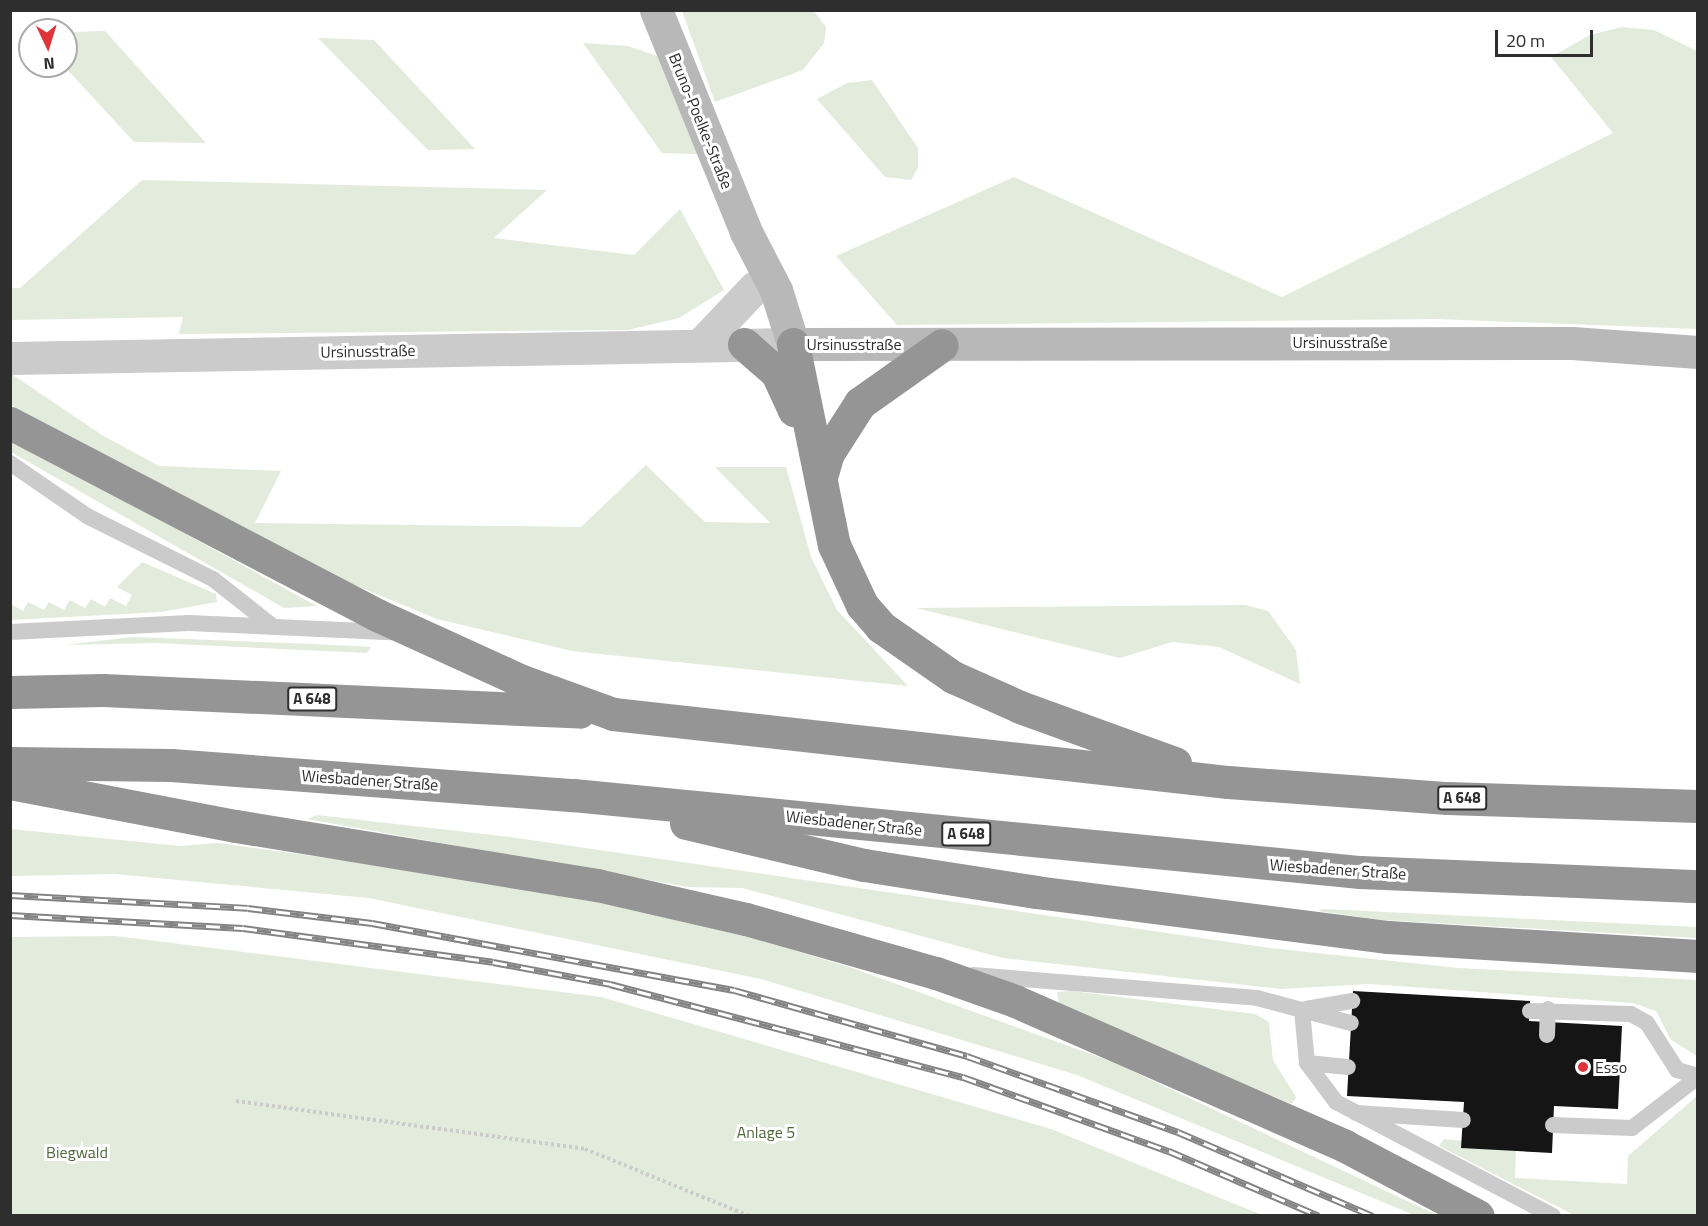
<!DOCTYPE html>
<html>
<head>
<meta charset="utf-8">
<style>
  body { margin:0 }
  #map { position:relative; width:1708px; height:1226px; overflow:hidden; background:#fff; font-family:"Titillium Web",sans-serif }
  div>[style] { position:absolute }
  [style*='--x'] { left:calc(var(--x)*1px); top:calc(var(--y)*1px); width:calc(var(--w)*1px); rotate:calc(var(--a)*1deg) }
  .green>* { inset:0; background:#e3ebdc }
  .building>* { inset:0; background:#151515 }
  .path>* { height:4px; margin-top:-2px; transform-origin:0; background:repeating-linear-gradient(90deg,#cbcbcb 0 3px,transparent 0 6px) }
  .service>* { height:16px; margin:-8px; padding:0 8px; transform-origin:8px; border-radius:8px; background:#cbcbcb }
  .minor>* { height:33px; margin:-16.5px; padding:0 16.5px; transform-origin:16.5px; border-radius:16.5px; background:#cbcbcb }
  .secondary>* { height:33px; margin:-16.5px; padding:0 16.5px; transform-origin:16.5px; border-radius:16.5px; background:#b8b8b8 }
  .motorway>* { height:33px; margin:-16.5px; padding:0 16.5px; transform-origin:16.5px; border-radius:16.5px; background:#959595 }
  .rail>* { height:7px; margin-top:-3.5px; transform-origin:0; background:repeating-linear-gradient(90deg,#fff 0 14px,#838383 0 28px); box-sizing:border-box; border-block:2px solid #838383 }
  .dots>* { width:16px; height:16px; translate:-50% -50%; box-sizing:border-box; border:3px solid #fff; border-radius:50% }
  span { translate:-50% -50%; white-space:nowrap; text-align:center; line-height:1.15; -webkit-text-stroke:6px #fff; paint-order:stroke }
  .shield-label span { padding:2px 4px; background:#fff; border:2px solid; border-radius:4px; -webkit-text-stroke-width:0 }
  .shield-label { font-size:15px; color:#2e2e2e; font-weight:700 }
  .street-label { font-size:16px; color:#2e2e2e }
  .poi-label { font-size:16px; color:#2e2e2e }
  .left { translate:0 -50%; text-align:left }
  .park-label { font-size:16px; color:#4f683d }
  .frame { position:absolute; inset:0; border:12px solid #2e2e2e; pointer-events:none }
  .north { position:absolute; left:18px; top:18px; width:60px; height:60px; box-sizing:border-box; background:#fff; border:2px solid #ababab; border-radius:50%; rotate:176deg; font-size:16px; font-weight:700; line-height:24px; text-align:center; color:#2e2e2e }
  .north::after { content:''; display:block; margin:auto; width:21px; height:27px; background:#df353a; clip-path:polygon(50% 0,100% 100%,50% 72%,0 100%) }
  .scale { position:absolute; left:1495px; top:30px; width:98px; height:27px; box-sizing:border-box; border:3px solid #2e2e2e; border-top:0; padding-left:8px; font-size:18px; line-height:21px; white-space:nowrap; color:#2e2e2e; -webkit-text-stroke:4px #fff; paint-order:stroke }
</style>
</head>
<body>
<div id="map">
  <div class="green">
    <i style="clip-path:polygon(682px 11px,814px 11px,826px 27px,824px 43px,803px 70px,715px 102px)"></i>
    <i style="clip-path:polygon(1622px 27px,1654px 30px,1697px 51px,1697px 329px,1437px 319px,897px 325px,836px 256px,1014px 177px,1282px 297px,1613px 133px,1551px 57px,1590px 35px)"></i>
    <i style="clip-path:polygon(105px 31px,206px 143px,134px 142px,64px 66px,66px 32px)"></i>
    <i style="clip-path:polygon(318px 38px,374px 40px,475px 149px,428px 150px)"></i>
    <i style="clip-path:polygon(583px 43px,628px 46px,657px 56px,698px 154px,662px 153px)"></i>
    <i style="clip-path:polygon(872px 80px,918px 148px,918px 168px,911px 180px,885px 177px,817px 99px,847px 83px)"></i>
    <i style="clip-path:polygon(142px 180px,547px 190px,494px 238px,634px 255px,680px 209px,724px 290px,679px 318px,628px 330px,179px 334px,183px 317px,11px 320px,11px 288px,20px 288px)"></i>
    <i style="clip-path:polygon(10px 373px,102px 435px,159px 466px,281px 471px,255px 523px,581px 527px,646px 465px,705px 522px,770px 523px,715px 467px,786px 467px,811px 557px,837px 610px,908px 686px,572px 651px,437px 619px,328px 574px,11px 405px)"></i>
    <i style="clip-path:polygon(10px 440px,58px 464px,317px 606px,284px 608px,11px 452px)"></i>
    <i style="clip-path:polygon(142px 562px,216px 594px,217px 602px,161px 612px,11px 620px,11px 604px,23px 611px,28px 602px,44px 610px,49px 602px,64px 610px,70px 600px,85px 608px,91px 599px,105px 607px,110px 598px,126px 606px,132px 595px,117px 587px)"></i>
    <i style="clip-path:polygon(1245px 605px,1268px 611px,1296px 650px,1300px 684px,1219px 647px,1172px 642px,1120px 658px,916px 608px)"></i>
    <i style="clip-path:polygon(133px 637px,314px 644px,371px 647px,367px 653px,156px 643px,64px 645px)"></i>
    <i style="clip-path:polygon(317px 815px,510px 837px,1270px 948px,1458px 968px,1697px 980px,1697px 1056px,1671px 1040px,1656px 1011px,1633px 1003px,1370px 984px,1281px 989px,1003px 958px,742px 888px,688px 887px,307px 819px)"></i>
    <i style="clip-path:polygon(11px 829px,180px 846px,218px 843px,452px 875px,697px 921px,852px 968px,1113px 1062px,1437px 1215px,1414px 1215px,1077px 1075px,761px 979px,369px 898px,114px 874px,11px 876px)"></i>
    <i style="clip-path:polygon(1323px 909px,1697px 927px,1697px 938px,1382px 920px,1318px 911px)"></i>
    <i style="clip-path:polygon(116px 936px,601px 997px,1051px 1129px,1262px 1215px,11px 1215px,11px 937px)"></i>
    <i style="clip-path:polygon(1072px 991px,1255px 1014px,1269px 1022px,1273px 1060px,1296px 1097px,1292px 1104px,1059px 1005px,1057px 992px)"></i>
    <i style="clip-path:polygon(1697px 1096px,1697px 1215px,1574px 1215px,1439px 1146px,1444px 1139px,1516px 1146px,1515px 1178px,1627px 1184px,1628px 1156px)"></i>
  </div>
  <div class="building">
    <i style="clip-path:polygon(1353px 991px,1530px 1001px,1529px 1021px,1622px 1026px,1618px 1109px,1554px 1106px,1552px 1153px,1461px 1148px,1464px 1102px,1347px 1096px)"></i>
  </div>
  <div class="path">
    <i style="--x:236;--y:1101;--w:352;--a:7.8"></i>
    <i style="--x:585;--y:1149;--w:177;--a:22.2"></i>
  </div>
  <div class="service">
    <i style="--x:10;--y:463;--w:93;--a:34.5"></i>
    <i style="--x:87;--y:516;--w:141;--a:26.6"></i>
    <i style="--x:213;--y:579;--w:73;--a:38.3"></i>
    <i style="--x:10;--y:632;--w:179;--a:-2.9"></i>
    <i style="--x:189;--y:623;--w:202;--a:2.6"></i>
    <i style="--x:973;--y:975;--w:285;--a:4.6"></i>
    <i style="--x:1257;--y:998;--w:97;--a:14.9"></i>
    <i style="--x:1306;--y:1009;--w:47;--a:-9.9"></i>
    <i style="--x:1302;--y:1010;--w:53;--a:84.6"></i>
    <i style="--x:1307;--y:1063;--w:49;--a:53.4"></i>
    <i style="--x:1336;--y:1102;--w:245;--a:27.7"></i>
    <i style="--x:1530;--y:1011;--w:101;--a:1.7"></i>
    <i style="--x:1631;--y:1014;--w:18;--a:29"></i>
    <i style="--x:1647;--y:1023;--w:56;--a:57.4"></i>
    <i style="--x:1677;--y:1070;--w:22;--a:16"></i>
    <i style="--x:1547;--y:1035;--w:26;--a:-88"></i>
    <i style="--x:1307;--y:1063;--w:41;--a:5.6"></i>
    <i style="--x:1356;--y:1113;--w:107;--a:3.7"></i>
    <i style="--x:1553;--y:1125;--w:79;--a:2.2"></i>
    <i style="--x:1632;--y:1128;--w:83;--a:-37.7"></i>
  </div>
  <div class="minor">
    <i style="--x:700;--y:345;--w:79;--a:-46.5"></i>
    <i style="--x:10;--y:358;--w:783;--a:-1.02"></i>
  </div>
  <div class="secondary">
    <i style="--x:656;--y:10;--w:240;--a:67.9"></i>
    <i style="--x:746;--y:232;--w:65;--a:62.7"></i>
    <i style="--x:776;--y:290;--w:57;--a:72.5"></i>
    <i style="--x:793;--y:344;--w:779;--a:-0.07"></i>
    <i style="--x:1572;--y:343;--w:126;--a:4.1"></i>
  </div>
  <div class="motorway">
    <i style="--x:744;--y:344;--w:44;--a:41.3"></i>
    <i style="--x:777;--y:373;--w:41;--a:65.3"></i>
    <i style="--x:793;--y:344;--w:205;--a:78.5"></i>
    <i style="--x:834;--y:545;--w:66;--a:65"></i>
    <i style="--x:862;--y:605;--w:29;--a:49"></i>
    <i style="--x:881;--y:627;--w:88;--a:34.8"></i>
    <i style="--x:953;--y:677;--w:73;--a:24.1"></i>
    <i style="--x:1020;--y:707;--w:165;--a:19.9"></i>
    <i style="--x:10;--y:423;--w:414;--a:27.6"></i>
    <i style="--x:377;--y:615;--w:159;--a:24.5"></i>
    <i style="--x:522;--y:681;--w:97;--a:19.9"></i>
    <i style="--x:613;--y:714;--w:619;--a:6.31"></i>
    <i style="--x:1228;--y:782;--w:220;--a:4.2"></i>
    <i style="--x:1447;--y:798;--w:251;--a:1.8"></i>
    <i style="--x:821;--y:477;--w:25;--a:-74"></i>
    <i style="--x:828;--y:453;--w:59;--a:-57.4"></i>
    <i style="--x:860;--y:403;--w:100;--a:-35.3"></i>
    <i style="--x:10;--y:692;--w:93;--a:-1.2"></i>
    <i style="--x:103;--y:690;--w:477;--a:2.6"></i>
    <i style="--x:10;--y:763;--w:161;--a:0.7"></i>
    <i style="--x:171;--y:765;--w:403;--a:4.3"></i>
    <i style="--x:573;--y:795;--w:791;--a:5.59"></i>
    <i style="--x:1360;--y:872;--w:338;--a:2.4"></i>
    <i style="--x:10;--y:783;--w:230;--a:10.8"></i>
    <i style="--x:236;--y:826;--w:366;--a:9.3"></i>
    <i style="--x:597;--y:885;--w:153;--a:12.9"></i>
    <i style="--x:746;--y:919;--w:198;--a:15.9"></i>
    <i style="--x:936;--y:973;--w:84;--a:19.5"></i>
    <i style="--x:1015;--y:1001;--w:360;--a:23.7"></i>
    <i style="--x:1345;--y:1146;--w:150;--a:27.8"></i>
    <i style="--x:686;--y:823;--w:183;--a:13.3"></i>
    <i style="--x:864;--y:865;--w:174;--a:8.9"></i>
    <i style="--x:1036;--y:892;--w:355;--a:7.3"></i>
    <i style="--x:1388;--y:937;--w:311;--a:3.5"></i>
  </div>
  <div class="rail">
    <i style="--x:10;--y:895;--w:238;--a:3.1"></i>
    <i style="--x:248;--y:908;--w:125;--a:6.9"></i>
    <i style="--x:372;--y:923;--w:368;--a:10.5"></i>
    <i style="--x:734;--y:990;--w:242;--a:15.8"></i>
    <i style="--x:967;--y:1056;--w:224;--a:19.8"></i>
    <i style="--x:1178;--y:1132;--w:212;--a:23.3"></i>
    <i style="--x:10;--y:915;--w:233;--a:3.2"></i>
    <i style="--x:243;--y:928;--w:252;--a:7.7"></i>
    <i style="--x:493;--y:962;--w:119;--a:10.6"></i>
    <i style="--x:610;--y:984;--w:365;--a:14.8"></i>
    <i style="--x:963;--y:1077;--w:219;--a:19.8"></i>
    <i style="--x:1169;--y:1151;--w:163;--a:23.4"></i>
  </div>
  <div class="dots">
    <i style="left:1583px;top:1067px;background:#df353a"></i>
  </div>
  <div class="shield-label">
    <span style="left:312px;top:699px">A 648</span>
    <span style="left:1462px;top:798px">A 648</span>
    <span style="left:966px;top:834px">A 648</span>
  </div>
  <div class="street-label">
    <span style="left:701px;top:121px;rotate:68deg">Bruno-Poelke-Straße</span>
    <span style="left:1340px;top:342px">Ursinusstraße</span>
    <span style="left:854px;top:344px">Ursinusstraße</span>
    <span style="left:368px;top:351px;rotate:-1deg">Ursinusstraße</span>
    <span style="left:370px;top:780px;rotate:4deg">Wiesbadener Straße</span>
    <span style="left:854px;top:823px;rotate:6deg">Wiesbadener Straße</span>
    <span style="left:1338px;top:869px;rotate:4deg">Wiesbadener Straße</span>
  </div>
  <div class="poi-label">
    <span class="left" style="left:1595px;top:1067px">Esso</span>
  </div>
  <div class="park-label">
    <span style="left:766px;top:1132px">Anlage 5</span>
    <span style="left:77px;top:1152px">Biegwald</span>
  </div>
  <div class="frame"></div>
  <div class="north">N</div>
  <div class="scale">20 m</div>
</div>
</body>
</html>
